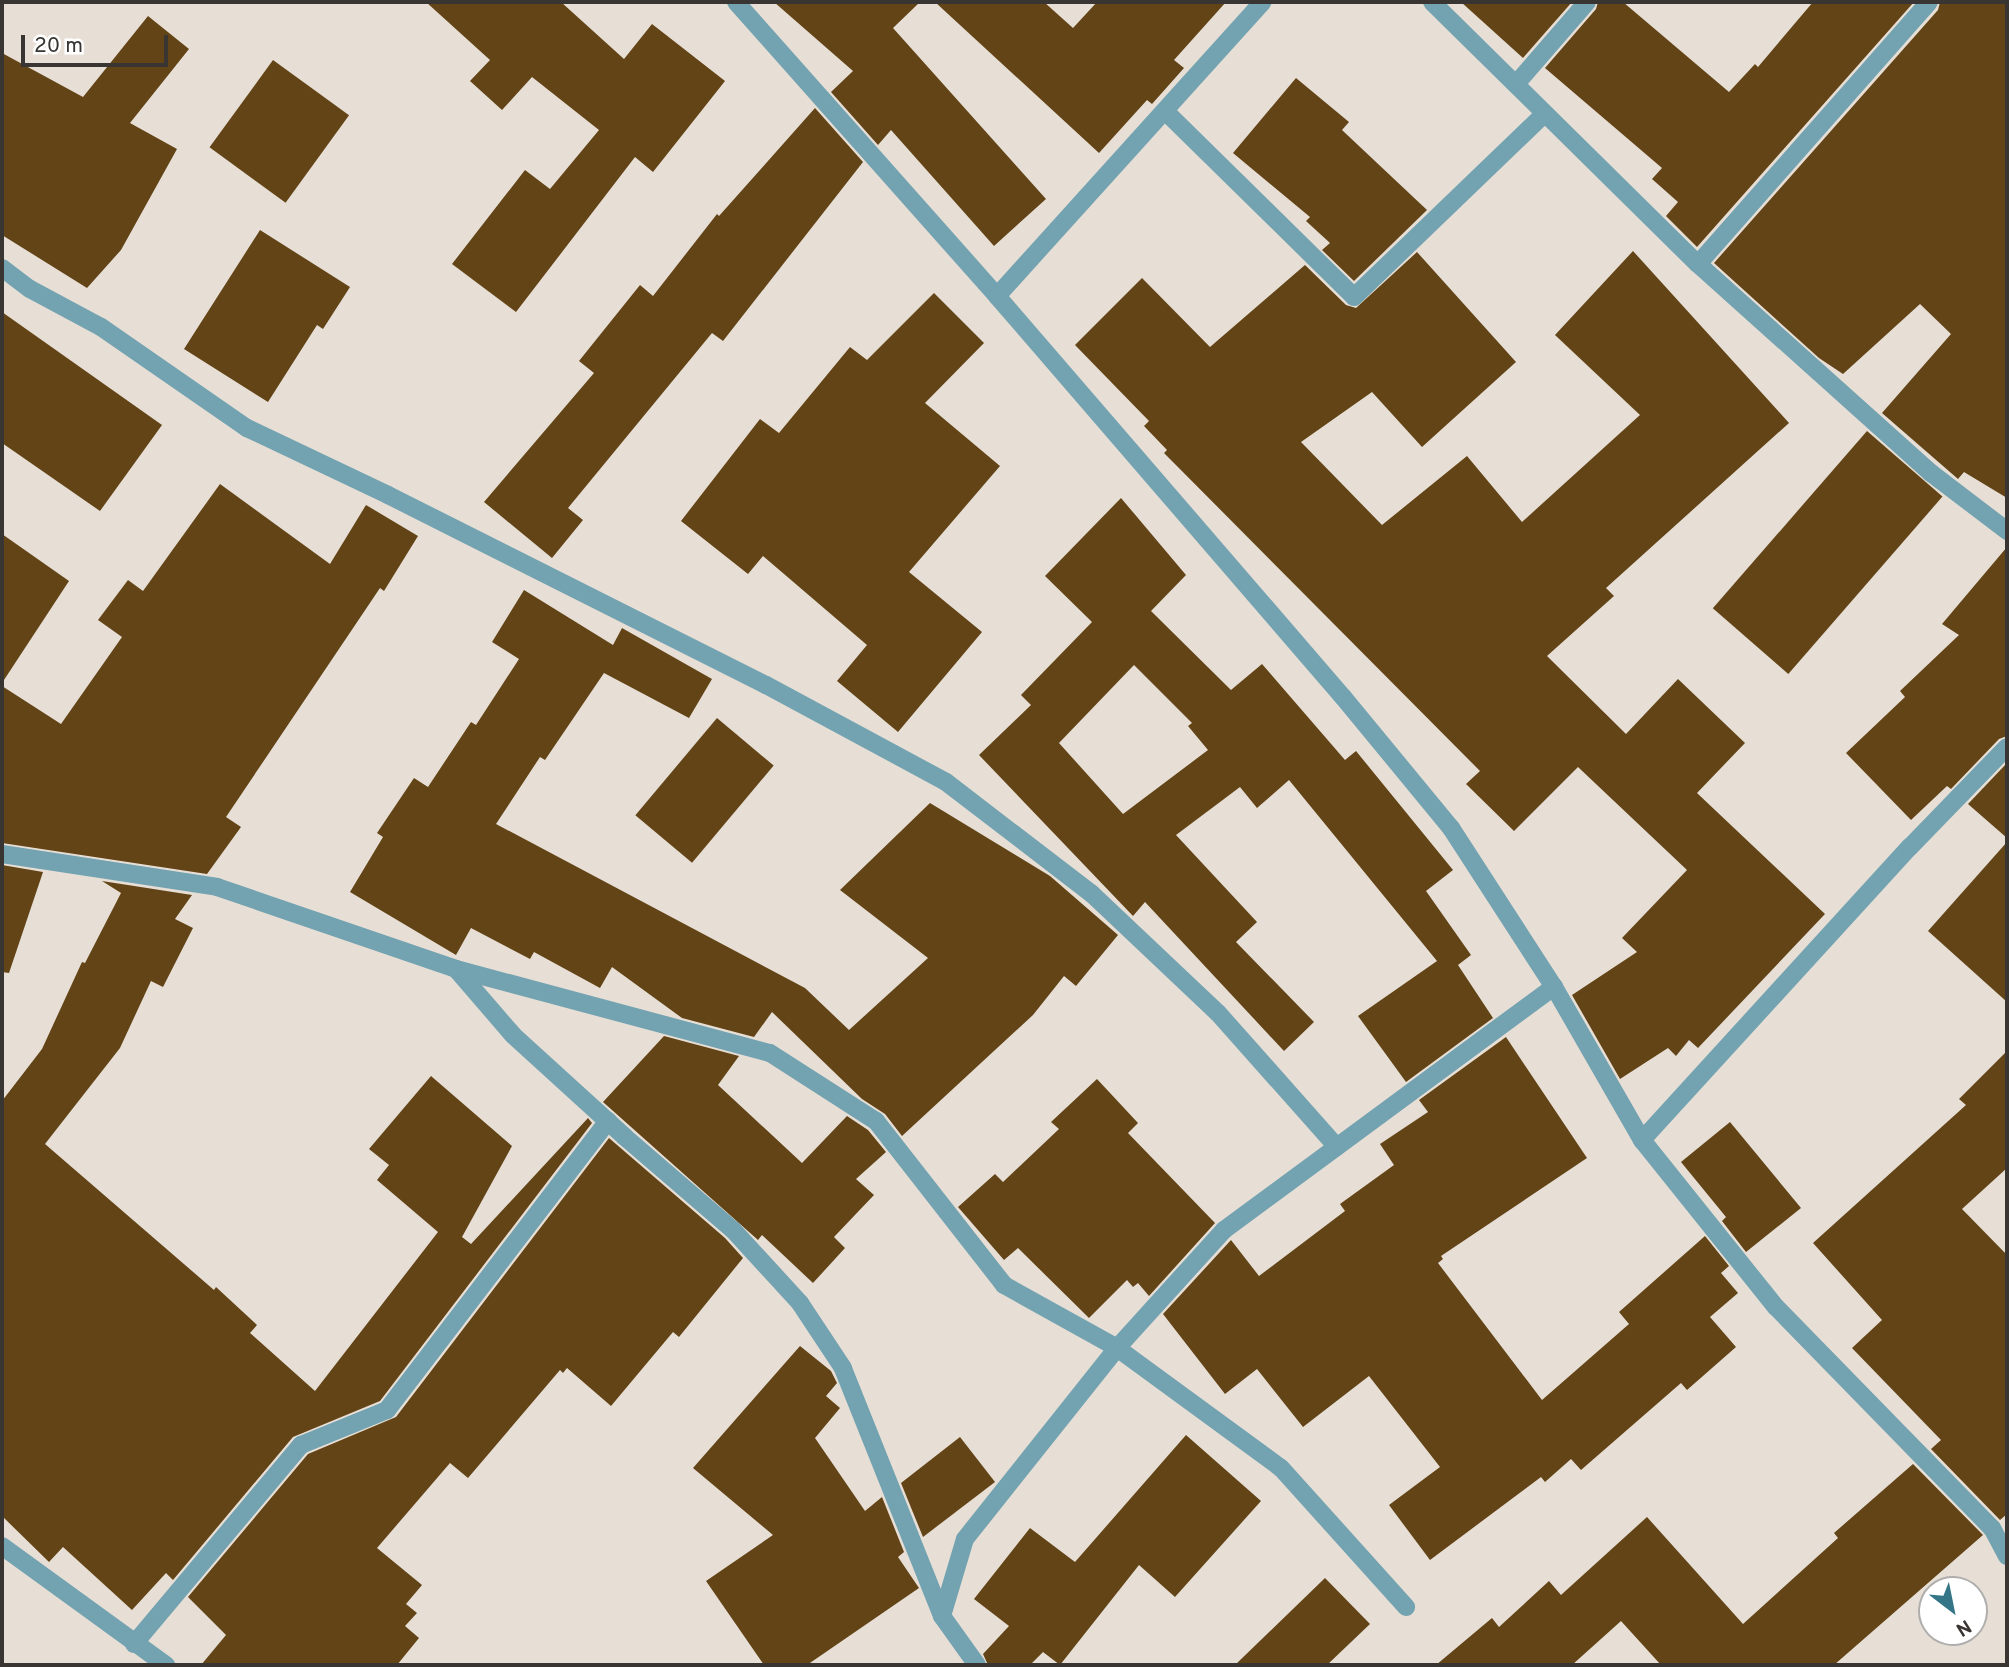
<!DOCTYPE html>
<html>
<head>
<meta charset="utf-8">
<style>
  body { margin:0 }
  #map { position:relative; width:2009px; height:1667px; overflow:hidden; background:#e7dfd5; font-family:Overpass,sans-serif }
  div>[style] { position:absolute }
  [style*='--x'] { left:calc(var(--x)*1px); top:calc(var(--y)*1px); width:calc(var(--w)*1px); rotate:calc(var(--a)*1deg) }
  .building>* { inset:0; background:#634417; transform-origin:0 0 }
  .minor>* { height:18px; margin:-9px; padding:0 9px; transform-origin:9px; border-radius:9px; background:#73a2b1 }
  span { translate:-50% -50%; white-space:nowrap; text-align:center; line-height:1.15; -webkit-text-stroke:7px #fff; paint-order:stroke }
  .frame { position:absolute; inset:0; border:4px solid #383532; pointer-events:none }
  .north { position:absolute; left:1918px; top:1576px; width:70px; height:70px; box-sizing:border-box; background:#fff; border:2px solid #afaead; border-radius:50%; rotate:148deg; font-size:19px; font-weight:700; line-height:28px; text-align:center; color:#383532 }
  .north::after { content:''; display:block; margin:auto; width:24px; height:32px; background:#347688; clip-path:polygon(50% 0,100% 100%,50% 72%,0 100%) }
  .scale { position:absolute; left:21px; top:35px; width:147px; height:32px; box-sizing:border-box; border:4px solid #383532; border-top:0; padding-left:9px; font-size:21px; line-height:24px; white-space:nowrap; color:#383532; -webkit-text-stroke:5px #fff; paint-order:stroke }
</style>
</head>
<body>
<div id="map">
  <div class="building">
    <i style="clip-path:polygon(426px 2px,561px 2px,624px 59px,652px 24px,725px 81px,653px 172px,635px 157px,516px 312px,452px 264px,525px 170px,550px 189px,599px 130px,532px 77px,502px 110px,470px 81px,490px 60px)"></i>
    <i style="clip-path:polygon(774px 2px,920px 2px,893px 28px,1046px 199px,994px 246px,891px 130px,878px 145px,831px 92px,853px 71px)"></i>
    <i style="clip-path:polygon(935px 2px,1044px 2px,1073px 28px,1097px 2px,1226px 2px,1174px 60px,1184px 68px,1152px 104px,1147px 100px,1099px 153px)"></i>
    <i style="clip-path:polygon(1461px 2px,1572px 2px,1523px 58px)"></i>
    <i style="clip-path:polygon(1598px 2px,1623px 2px,1729px 92px,1755px 64px,1758px 67px,1813px 2px,1914px 2px,1697px 247px,1666px 216px,1678px 202px,1652px 179px,1662px 168px,1545px 68px,1596px 9px)"></i>
    <i style="clip-path:polygon(1940px 2px,2007px 2px,2007px 498px,1964px 472px,1958px 479px,1882px 413px,1951px 334px,1920px 304px,1843px 374px,1819px 358px,1714px 263px,1938px 10px)"></i>
    <i style="clip-path:polygon(148px 16px,189px 49px,130px 123px,177px 149px,121px 250px,87px 288px,2px 235px,2px 53px,83px 97px)"></i>
    <i style="left:273px;top:60px;width:94px;height:108px;rotate:36deg"></i>
    <i style="clip-path:polygon(1296px 78px,1349px 122px,1342px 130px,1427px 210px,1354px 281px,1322px 250px,1330px 243px,1306px 221px,1310px 217px,1233px 153px)"></i>
    <i style="clip-path:polygon(815px 108px,863px 162px,723px 341px,712px 333px,568px 508px,583px 520px,552px 558px,484px 502px,594px 373px,579px 361px,640px 285px,653px 296px,717px 214px,719px 216px)"></i>
    <i style="clip-path:polygon(260px 230px,350px 287px,323px 329px,317px 325px,268px 402px,184px 349px)"></i>
    <i style="clip-path:polygon(1633px 251px,1789px 423px,1606px 588px,1614px 596px,1547px 656px,1626px 734px,1678px 679px,1745px 743px,1697px 793px,1825px 914px,1698px 1048px,1689px 1040px,1676px 1056px,1668px 1048px,1620px 1079px,1572px 995px,1637px 952px,1622px 938px,1687px 870px,1578px 767px,1514px 831px,1466px 784px,1480px 771px,1164px 453px,1167px 450px,1144px 426px,1149px 421px,1075px 345px,1142px 278px,1210px 347px,1305px 265px,1346px 305px,1356px 308px,1417px 252px,1516px 362px,1422px 447px,1372px 392px,1301px 442px,1382px 525px,1467px 456px,1522px 522px,1640px 415px,1555px 335px)"></i>
    <i style="clip-path:polygon(934px 293px,984px 343px,925px 403px,1000px 466px,909px 572px,982px 632px,898px 732px,837px 681px,867px 645px,763px 556px,748px 574px,681px 521px,760px 419px,779px 433px,850px 347px,867px 360px)"></i>
    <i style="clip-path:polygon(2px 312px,162px 425px,100px 511px,2px 443px)"></i>
    <i style="left:1867px;top:431px;width:100px;height:235px;rotate:41deg"></i>
    <i style="clip-path:polygon(220px 484px,330px 564px,366px 505px,418px 536px,384px 591px,380px 588px,226px 817px,241px 827px,207px 874px,2px 843px,2px 686px,61px 724px,122px 637px,98px 620px,128px 580px,143px 591px)"></i>
    <i style="clip-path:polygon(evenodd,1121px 498px,1186px 575px,1151px 611px,1231px 690px,1262px 664px,1345px 760px,1356px 751px,1453px 870px,1426px 891px,1471px 955px,1458px 965px,1493px 1018px,1406px 1082px,1358px 1016px,1437px 961px,1289px 780px,1257px 808px,1240px 787px,1176px 835px,1257px 922px,1236px 942px,1314px 1022px,1284px 1051px,1145px 902px,1133px 916px,979px 755px,1031px 705px,1021px 695px,1092px 622px,1045px 576px,1121px 498px,1134px 665px,1192px 723px,1188px 726px,1208px 750px,1123px 814px,1059px 743px,1134px 665px)"></i>
    <i style="clip-path:polygon(2px 534px,69px 581px,2px 683px)"></i>
    <i style="clip-path:polygon(2007px 547px,2007px 736px,1999px 739px,1951px 789px,1947px 786px,1911px 820px,1846px 753px,1905px 697px,1900px 691px,1959px 635px,1942px 624px)"></i>
    <i style="clip-path:polygon(524px 590px,613px 645px,622px 628px,712px 679px,689px 718px,604px 673px,545px 760px,540px 757px,496px 824px,805px 988px,849px 1030px,928px 958px,840px 890px,930px 803px,1050px 876px,1118px 935px,1076px 986px,1064px 976px,1033px 1015px,902px 1136px,885px 1114px,862px 1099px,772px 1012px,754px 1037px,682px 1018px,612px 967px,600px 988px,534px 952px,530px 959px,471px 928px,456px 955px,350px 892px,383px 837px,377px 833px,414px 778px,428px 787px,471px 722px,476px 725px,519px 659px,492px 642px)"></i>
    <i style="left:717px;top:718px;width:74px;height:127px;rotate:40deg"></i>
    <i style="clip-path:polygon(2007px 763px,2007px 838px,1968px 804px)"></i>
    <i style="clip-path:polygon(2007px 842px,2007px 1002px,1928px 931px)"></i>
    <i style="clip-path:polygon(2px 865px,43px 872px,9px 973px,2px 972px)"></i>
    <i style="clip-path:polygon(102px 881px,192px 895px,175px 919px,193px 928px,163px 987px,151px 981px,120px 1048px,45px 1144px,214px 1290px,216px 1287px,257px 1325px,250px 1333px,315px 1391px,438px 1232px,377px 1180px,389px 1165px,369px 1149px,431px 1076px,512px 1146px,462px 1237px,471px 1244px,588px 1118px,592px 1123px,380px 1401px,293px 1437px,173px 1580px,166px 1573px,132px 1610px,63px 1547px,49px 1562px,2px 1516px,2px 1101px,42px 1049px,82px 962px,85px 963px,121px 893px)"></i>
    <i style="clip-path:polygon(664px 1036px,739px 1056px,718px 1085px,802px 1163px,847px 1116px,868px 1130px,886px 1152px,856px 1179px,874px 1195px,834px 1237px,845px 1248px,813px 1283px,762px 1235px,758px 1240px,603px 1102px)"></i>
    <i style="clip-path:polygon(1506px 1037px,1587px 1158px,1441px 1256px,1443px 1259px,1438px 1263px,1542px 1400px,1629px 1324px,1619px 1312px,1705px 1236px,1729px 1266px,1721px 1273px,1738px 1293px,1710px 1317px,1736px 1347px,1687px 1390px,1681px 1383px,1581px 1470px,1571px 1459px,1545px 1482px,1541px 1477px,1430px 1560px,1389px 1505px,1440px 1467px,1369px 1376px,1303px 1427px,1257px 1369px,1225px 1394px,1163px 1314px,1231px 1240px,1259px 1276px,1345px 1211px,1340px 1204px,1394px 1165px,1380px 1144px,1428px 1112px,1419px 1100px)"></i>
    <i style="clip-path:polygon(2007px 1051px,2007px 1168px,1962px 1209px,2007px 1255px,2007px 1514px,2000px 1520px,1931px 1449px,1941px 1440px,1852px 1348px,1882px 1320px,1813px 1243px,1966px 1105px,1959px 1099px)"></i>
    <i style="clip-path:polygon(1097px 1079px,1138px 1123px,1128px 1133px,1215px 1223px,1149px 1296px,1138px 1283px,1133px 1287px,1127px 1280px,1089px 1318px,1018px 1248px,1004px 1260px,958px 1207px,995px 1174px,1003px 1182px,1059px 1129px,1051px 1122px)"></i>
    <i style="clip-path:polygon(1730px 1122px,1801px 1208px,1746px 1252px,1722px 1221px,1726px 1217px,1681px 1162px)"></i>
    <i style="clip-path:polygon(609px 1138px,725px 1238px,743px 1258px,679px 1337px,673px 1332px,611px 1406px,567px 1368px,563px 1373px,560px 1370px,468px 1478px,450px 1463px,377px 1548px,422px 1585px,406px 1604px,417px 1613px,405px 1626px,419px 1638px,397px 1665px,201px 1665px,226px 1635px,188px 1597px,308px 1454px,396px 1417px)"></i>
    <i style="clip-path:polygon(800px 1346px,831px 1371px,837px 1383px,826px 1396px,840px 1408px,815px 1438px,865px 1511px,882px 1497px,904px 1552px,898px 1557px,919px 1588px,807px 1665px,764px 1665px,706px 1581px,773px 1535px,693px 1468px)"></i>
    <i style="clip-path:polygon(1186px 1435px,1261px 1501px,1175px 1597px,1139px 1565px,1060px 1665px,1043px 1652px,1030px 1665px,988px 1665px,983px 1654px,1009px 1626px,974px 1599px,1030px 1528px,1075px 1562px)"></i>
    <i style="clip-path:polygon(960px 1437px,995px 1482px,923px 1537px,901px 1483px)"></i>
    <i style="clip-path:polygon(1913px 1464px,1983px 1535px,1834px 1665px,1661px 1665px,1621px 1621px,1572px 1665px,1436px 1665px,1492px 1618px,1499px 1627px,1549px 1581px,1561px 1595px,1647px 1517px,1743px 1624px,1838px 1538px,1834px 1533px)"></i>
    <i style="clip-path:polygon(1325px 1578px,1370px 1624px,1327px 1665px,1235px 1665px)"></i>
  </div>
  <div class="minor">
    <i style="--x:736;--y:2;--w:393;--a:48.4"></i>
    <i style="--x:997;--y:296;--w:530;--a:49.21"></i>
    <i style="--x:1343;--y:697;--w:170;--a:50.5"></i>
    <i style="--x:1451;--y:828;--w:189;--a:57.1"></i>
    <i style="--x:1554;--y:987;--w:177;--a:60.1"></i>
    <i style="--x:1642;--y:1140;--w:214;--a:51.3"></i>
    <i style="--x:1776;--y:1307;--w:309;--a:45.7"></i>
    <i style="--x:1992;--y:1528;--w:32;--a:62"></i>
    <i style="--x:1432;--y:2;--w:373;--a:44.6"></i>
    <i style="--x:1698;--y:264;--w:313;--a:41.9"></i>
    <i style="--x:1931;--y:473;--w:96;--a:37.3"></i>
    <i style="--x:1516;--y:84;--w:108;--a:-49.1"></i>
    <i style="--x:1165;--y:111;--w:265;--a:44.5"></i>
    <i style="--x:1354;--y:297;--w:264;--a:-43.9"></i>
    <i style="--x:1698;--y:264;--w:349;--a:-48.6"></i>
    <i style="--x:2;--y:268;--w:35;--a:37"></i>
    <i style="--x:30;--y:289;--w:81;--a:28.2"></i>
    <i style="--x:101;--y:327;--w:178;--a:34.7"></i>
    <i style="--x:247;--y:428;--w:156;--a:25.4"></i>
    <i style="--x:388;--y:495;--w:423;--a:26.7"></i>
    <i style="--x:766;--y:685;--w:204;--a:28.3"></i>
    <i style="--x:946;--y:782;--w:184;--a:37.5"></i>
    <i style="--x:1092;--y:894;--w:173;--a:43.4"></i>
    <i style="--x:1218;--y:1013;--w:179;--a:48.4"></i>
    <i style="--x:997;--y:296;--w:396;--a:-47.9"></i>
    <i style="--x:2;--y:854;--w:218;--a:8.7"></i>
    <i style="--x:217;--y:887;--w:253;--a:18.9"></i>
    <i style="--x:1642;--y:1140;--w:397;--a:-47.6"></i>
    <i style="--x:1910;--y:847;--w:139;--a:-45.9"></i>
    <i style="--x:2;--y:1546;--w:203;--a:36"></i>
    <i style="--x:942;--y:1616;--w:267;--a:-111.8"></i>
    <i style="--x:843;--y:1368;--w:78;--a:-123.5"></i>
    <i style="--x:800;--y:1303;--w:99;--a:-132.5"></i>
    <i style="--x:733;--y:1230;--w:143;--a:-139.3"></i>
    <i style="--x:625;--y:1137;--w:151;--a:-137.7"></i>
    <i style="--x:513;--y:1035;--w:87;--a:-130.8"></i>
    <i style="--x:456;--y:969;--w:325;--a:15"></i>
    <i style="--x:770;--y:1053;--w:126;--a:32.7"></i>
    <i style="--x:876;--y:1121;--w:208;--a:52"></i>
    <i style="--x:1004;--y:1285;--w:129;--a:29.1"></i>
    <i style="--x:1117;--y:1348;--w:203;--a:36.2"></i>
    <i style="--x:1281;--y:1468;--w:187;--a:48"></i>
    <i style="--x:134;--y:1644;--w:260;--a:-50"></i>
    <i style="--x:301;--y:1445;--w:93;--a:-22.1"></i>
    <i style="--x:387;--y:1410;--w:364;--a:-52.6"></i>
    <i style="--x:977;--y:1665;--w:60;--a:-125.5"></i>
    <i style="--x:942;--y:1616;--w:80;--a:-73.4"></i>
    <i style="--x:965;--y:1539;--w:244;--a:-51.5"></i>
    <i style="--x:1117;--y:1348;--w:159;--a:-47.8"></i>
    <i style="--x:1224;--y:1230;--w:410;--a:-36.4"></i>
  </div>
  <div class="frame"></div>
  <div class="north">N</div>
  <div class="scale">20 m</div>
</div>
</body>
</html>
